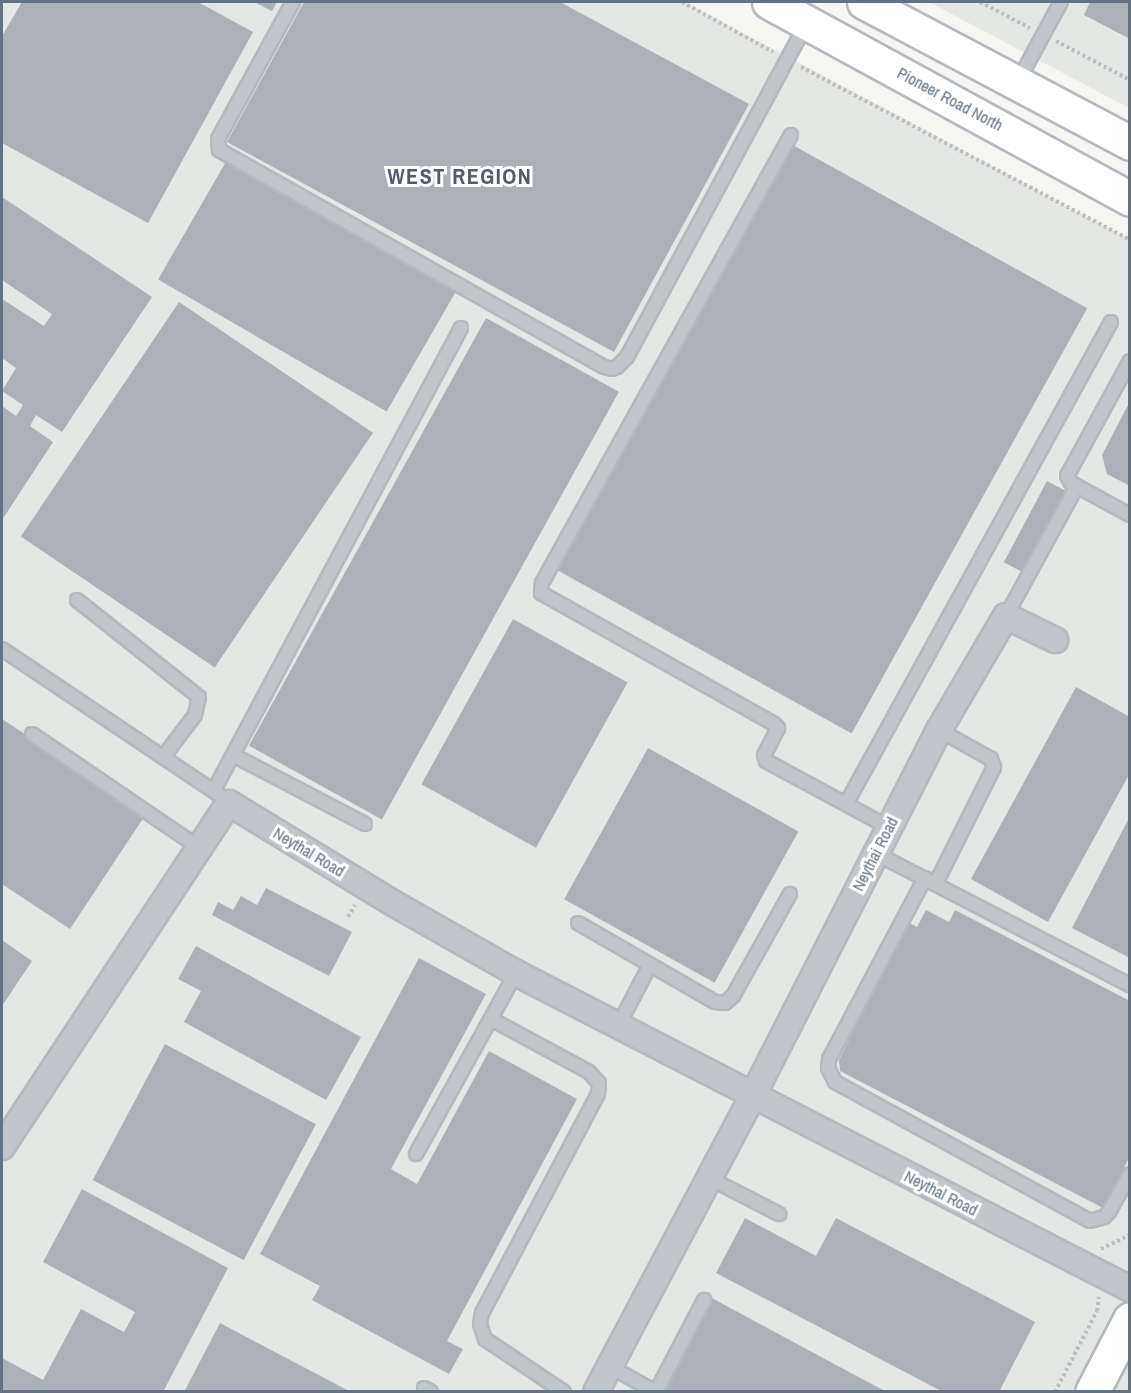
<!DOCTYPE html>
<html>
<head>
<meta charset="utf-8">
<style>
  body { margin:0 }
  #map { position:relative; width:1131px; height:1393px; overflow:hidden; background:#f5f5f1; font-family:"Archivo Narrow",sans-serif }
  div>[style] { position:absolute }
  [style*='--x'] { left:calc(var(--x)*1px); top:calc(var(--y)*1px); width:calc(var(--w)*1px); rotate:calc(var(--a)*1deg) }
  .built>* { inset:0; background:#e5e7e5 }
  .building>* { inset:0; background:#abb1b7; transform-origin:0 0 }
  .path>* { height:4px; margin-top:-2px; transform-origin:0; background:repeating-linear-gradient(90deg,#bcbec0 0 3px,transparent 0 6px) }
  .roads { filter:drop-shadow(2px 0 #b4b9be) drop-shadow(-2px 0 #b4b9be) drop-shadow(0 2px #b4b9be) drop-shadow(0 -2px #b4b9be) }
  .lane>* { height:12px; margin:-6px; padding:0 6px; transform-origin:6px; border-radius:6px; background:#c2c5c9 }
  .street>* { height:24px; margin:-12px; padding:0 12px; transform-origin:12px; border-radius:12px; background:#c2c5c9 }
  .secondary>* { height:33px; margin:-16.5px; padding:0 16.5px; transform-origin:16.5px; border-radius:16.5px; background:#fff }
  .primary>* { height:33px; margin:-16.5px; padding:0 16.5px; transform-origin:16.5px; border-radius:16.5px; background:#fff }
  span { translate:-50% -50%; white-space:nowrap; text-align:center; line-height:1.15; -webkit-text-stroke:6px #fff; paint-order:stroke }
  .street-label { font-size:16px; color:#647282 }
  .district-label { font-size:22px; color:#525c67; font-weight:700; letter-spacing:1.5px }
  .frame { position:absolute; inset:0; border:3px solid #647282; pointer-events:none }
</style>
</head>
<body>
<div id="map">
  <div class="built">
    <i style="clip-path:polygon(2px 2px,685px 2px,1129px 239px,1129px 1391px,2px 1392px)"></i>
    <i style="clip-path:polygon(929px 2px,1129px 2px,1129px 108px)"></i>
  </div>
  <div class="building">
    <i style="clip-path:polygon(22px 2px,198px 2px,253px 32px,148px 223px,2px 143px,2px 36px)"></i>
    <i style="clip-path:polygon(254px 2px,277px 2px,272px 11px)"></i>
    <i style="clip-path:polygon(304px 2px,560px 2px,749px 104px,614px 352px,227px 142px)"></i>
    <i style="clip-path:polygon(1090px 2px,1130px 2px,1130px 39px,1084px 15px)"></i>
    <i style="left:789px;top:143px;width:341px;height:486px;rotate:29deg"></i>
    <i style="left:227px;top:160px;width:264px;height:138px;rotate:30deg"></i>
    <i style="clip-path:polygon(2px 197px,152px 297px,62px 432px,36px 415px,30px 426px,53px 442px,2px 520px,2px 406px,16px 416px,23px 405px,2px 391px,16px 368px,2px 358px,2px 299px,44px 326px,52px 314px,2px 280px)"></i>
    <i style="left:179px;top:302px;width:234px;height:283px;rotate:34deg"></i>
    <i style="left:486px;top:318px;width:152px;height:489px;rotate:29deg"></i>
    <i style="clip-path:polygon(1130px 401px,1130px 486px,1107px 474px,1102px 455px)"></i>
    <i style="left:1047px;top:481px;width:21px;height:92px;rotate:28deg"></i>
    <i style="left:513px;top:619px;width:131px;height:189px;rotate:29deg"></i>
    <i style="clip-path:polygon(1076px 687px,1130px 717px,1130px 773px,1048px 922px,971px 879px)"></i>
    <i style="clip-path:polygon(2px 719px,146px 814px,70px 929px,2px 884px)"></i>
    <i style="left:648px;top:748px;width:172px;height:173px;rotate:29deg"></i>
    <i style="clip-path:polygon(1130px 816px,1130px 958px,1072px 928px)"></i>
    <i style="clip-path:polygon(266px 888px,352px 932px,329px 976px,212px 915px,218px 902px,233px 910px,241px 896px,257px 905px)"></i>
    <i style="clip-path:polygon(926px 910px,949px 922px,955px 910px,1130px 1001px,1130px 1156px,1103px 1208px,840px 1071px,839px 1060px,908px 922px,917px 927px)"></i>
    <i style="clip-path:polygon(2px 940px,32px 961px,2px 1006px)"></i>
    <i style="clip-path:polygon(196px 946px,361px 1037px,326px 1100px,184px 1022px,201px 991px,178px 979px)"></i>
    <i style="clip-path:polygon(419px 958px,486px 994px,391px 1169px,417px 1184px,489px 1051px,577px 1099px,447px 1341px,463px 1349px,449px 1374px,312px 1300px,320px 1286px,260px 1254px)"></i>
    <i style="left:165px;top:1044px;width:171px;height:154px;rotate:28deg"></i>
    <i style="clip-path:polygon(82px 1189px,228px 1268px,163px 1392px,2px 1392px,2px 1358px,43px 1380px,81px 1309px,124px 1332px,135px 1312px,43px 1262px)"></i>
    <i style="clip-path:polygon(745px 1218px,816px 1256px,836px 1218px,1035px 1322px,999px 1392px,943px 1392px,716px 1273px)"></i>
    <i style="clip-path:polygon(710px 1297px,849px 1372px,887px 1392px,659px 1392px)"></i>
    <i style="clip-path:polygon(220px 1323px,351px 1392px,184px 1392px)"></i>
  </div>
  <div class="path">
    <i style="--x:682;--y:2;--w:104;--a:28.8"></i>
    <i style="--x:980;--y:2;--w:56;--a:27.5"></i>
    <i style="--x:1056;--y:41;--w:84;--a:27.8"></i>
    <i style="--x:801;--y:67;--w:372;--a:27.7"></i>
    <i style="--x:348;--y:917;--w:14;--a:-60"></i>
    <i style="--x:1101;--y:1249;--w:32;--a:-26"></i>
    <i style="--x:1055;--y:1392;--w:91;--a:-62.6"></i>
    <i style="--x:1097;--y:1311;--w:14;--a:-82"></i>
  </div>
  <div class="roads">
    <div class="lane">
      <i style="--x:293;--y:2;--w:156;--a:118.7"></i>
      <i style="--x:218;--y:139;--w:11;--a:85"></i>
      <i style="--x:219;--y:150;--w:442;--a:29.4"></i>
      <i style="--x:604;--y:367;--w:8;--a:14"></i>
      <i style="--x:612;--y:369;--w:5;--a:-22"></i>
      <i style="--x:617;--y:367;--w:14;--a:-45"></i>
      <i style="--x:627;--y:357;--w:379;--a:-61.7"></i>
      <i style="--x:1017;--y:83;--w:92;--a:-61.5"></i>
      <i style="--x:791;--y:135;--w:513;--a:119.07"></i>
      <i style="--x:542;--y:583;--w:10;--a:96"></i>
      <i style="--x:541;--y:593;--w:267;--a:29.3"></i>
      <i style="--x:774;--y:724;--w:6;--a:45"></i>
      <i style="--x:778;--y:728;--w:30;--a:117"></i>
      <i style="--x:764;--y:755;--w:6;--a:72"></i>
      <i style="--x:766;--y:761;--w:139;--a:28.4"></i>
      <i style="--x:1130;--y:361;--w:131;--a:118.7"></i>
      <i style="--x:1067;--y:476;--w:8;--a:60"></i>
      <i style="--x:1071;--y:483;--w:67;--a:28.5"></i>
      <i style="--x:77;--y:600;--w:156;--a:38.5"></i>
      <i style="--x:199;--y:697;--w:18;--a:103"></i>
      <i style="--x:195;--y:715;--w:51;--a:127.1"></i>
      <i style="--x:1006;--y:616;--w:148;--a:-61.4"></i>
      <i style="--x:2;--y:649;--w:262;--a:33.9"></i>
      <i style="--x:32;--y:734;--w:203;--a:34.2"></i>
      <i style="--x:233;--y:755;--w:149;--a:27.6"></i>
      <i style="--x:214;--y:790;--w:524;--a:-61.87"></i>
      <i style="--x:846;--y:804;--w:550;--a:-61.2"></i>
      <i style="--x:875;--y:853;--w:287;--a:27.4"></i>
      <i style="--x:925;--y:878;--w:205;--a:117.9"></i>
      <i style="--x:829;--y:1059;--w:9;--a:96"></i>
      <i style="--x:828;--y:1068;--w:16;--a:63"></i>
      <i style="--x:835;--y:1082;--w:290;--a:28.6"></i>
      <i style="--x:1090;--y:1221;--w:15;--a:-16"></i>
      <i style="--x:1104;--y:1217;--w:7;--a:-45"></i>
      <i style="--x:1109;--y:1212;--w:43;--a:-61.1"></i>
      <i style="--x:936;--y:883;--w:130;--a:-63.4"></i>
      <i style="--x:994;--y:767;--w:9;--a:-111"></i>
      <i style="--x:991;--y:759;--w:60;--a:-150.9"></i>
      <i style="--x:578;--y:923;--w:158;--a:30"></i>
      <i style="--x:715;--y:1002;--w:10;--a:6"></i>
      <i style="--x:725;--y:1003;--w:11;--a:-41"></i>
      <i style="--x:733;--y:996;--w:117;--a:-60.8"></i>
      <i style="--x:491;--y:1019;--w:111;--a:28.4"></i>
      <i style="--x:589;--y:1072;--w:15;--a:48"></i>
      <i style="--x:599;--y:1083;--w:11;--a:95"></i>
      <i style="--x:598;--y:1094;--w:248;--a:117.9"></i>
      <i style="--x:482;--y:1313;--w:11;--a:100"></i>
      <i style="--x:480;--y:1324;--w:16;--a:72"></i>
      <i style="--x:485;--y:1339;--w:95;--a:33.9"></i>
      <i style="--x:618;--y:1026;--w:69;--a:-62.3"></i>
      <i style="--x:416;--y:1154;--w:207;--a:-61.1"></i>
      <i style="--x:709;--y:1178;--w:79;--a:27.2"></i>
      <i style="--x:609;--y:1366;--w:54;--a:29"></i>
      <i style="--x:424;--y:1388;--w:8;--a:30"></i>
      <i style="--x:656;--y:1392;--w:104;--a:-62.4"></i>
    </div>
    <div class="street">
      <i style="--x:2;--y:1147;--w:412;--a:-56.6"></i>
      <i style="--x:229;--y:803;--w:192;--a:31.4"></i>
      <i style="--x:393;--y:903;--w:142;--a:29.6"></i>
      <i style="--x:516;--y:973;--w:691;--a:27.23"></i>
      <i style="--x:596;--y:1392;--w:334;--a:-62.1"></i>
      <i style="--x:752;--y:1097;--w:412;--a:-63"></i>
      <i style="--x:939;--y:730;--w:132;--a:-59.6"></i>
      <i style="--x:1006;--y:616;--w:55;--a:26.1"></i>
    </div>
    <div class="secondary">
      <i style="--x:1092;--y:1392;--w:82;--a:-62.5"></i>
    </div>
    <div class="primary">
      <i style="--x:769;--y:2;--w:411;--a:28.6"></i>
      <i style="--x:864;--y:2;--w:301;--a:27.9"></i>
    </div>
  </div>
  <div class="street-label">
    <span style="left:950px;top:99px;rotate:28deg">Pioneer Road North</span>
    <span style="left:309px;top:852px;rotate:31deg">Neythal Road</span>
    <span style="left:875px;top:854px;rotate:-63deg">Neythai Road</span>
    <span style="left:941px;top:1193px;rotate:27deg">Neythal Road</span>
  </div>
  <div class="district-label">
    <span style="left:460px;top:177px">WEST REGION</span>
  </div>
  <div class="frame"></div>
</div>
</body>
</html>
